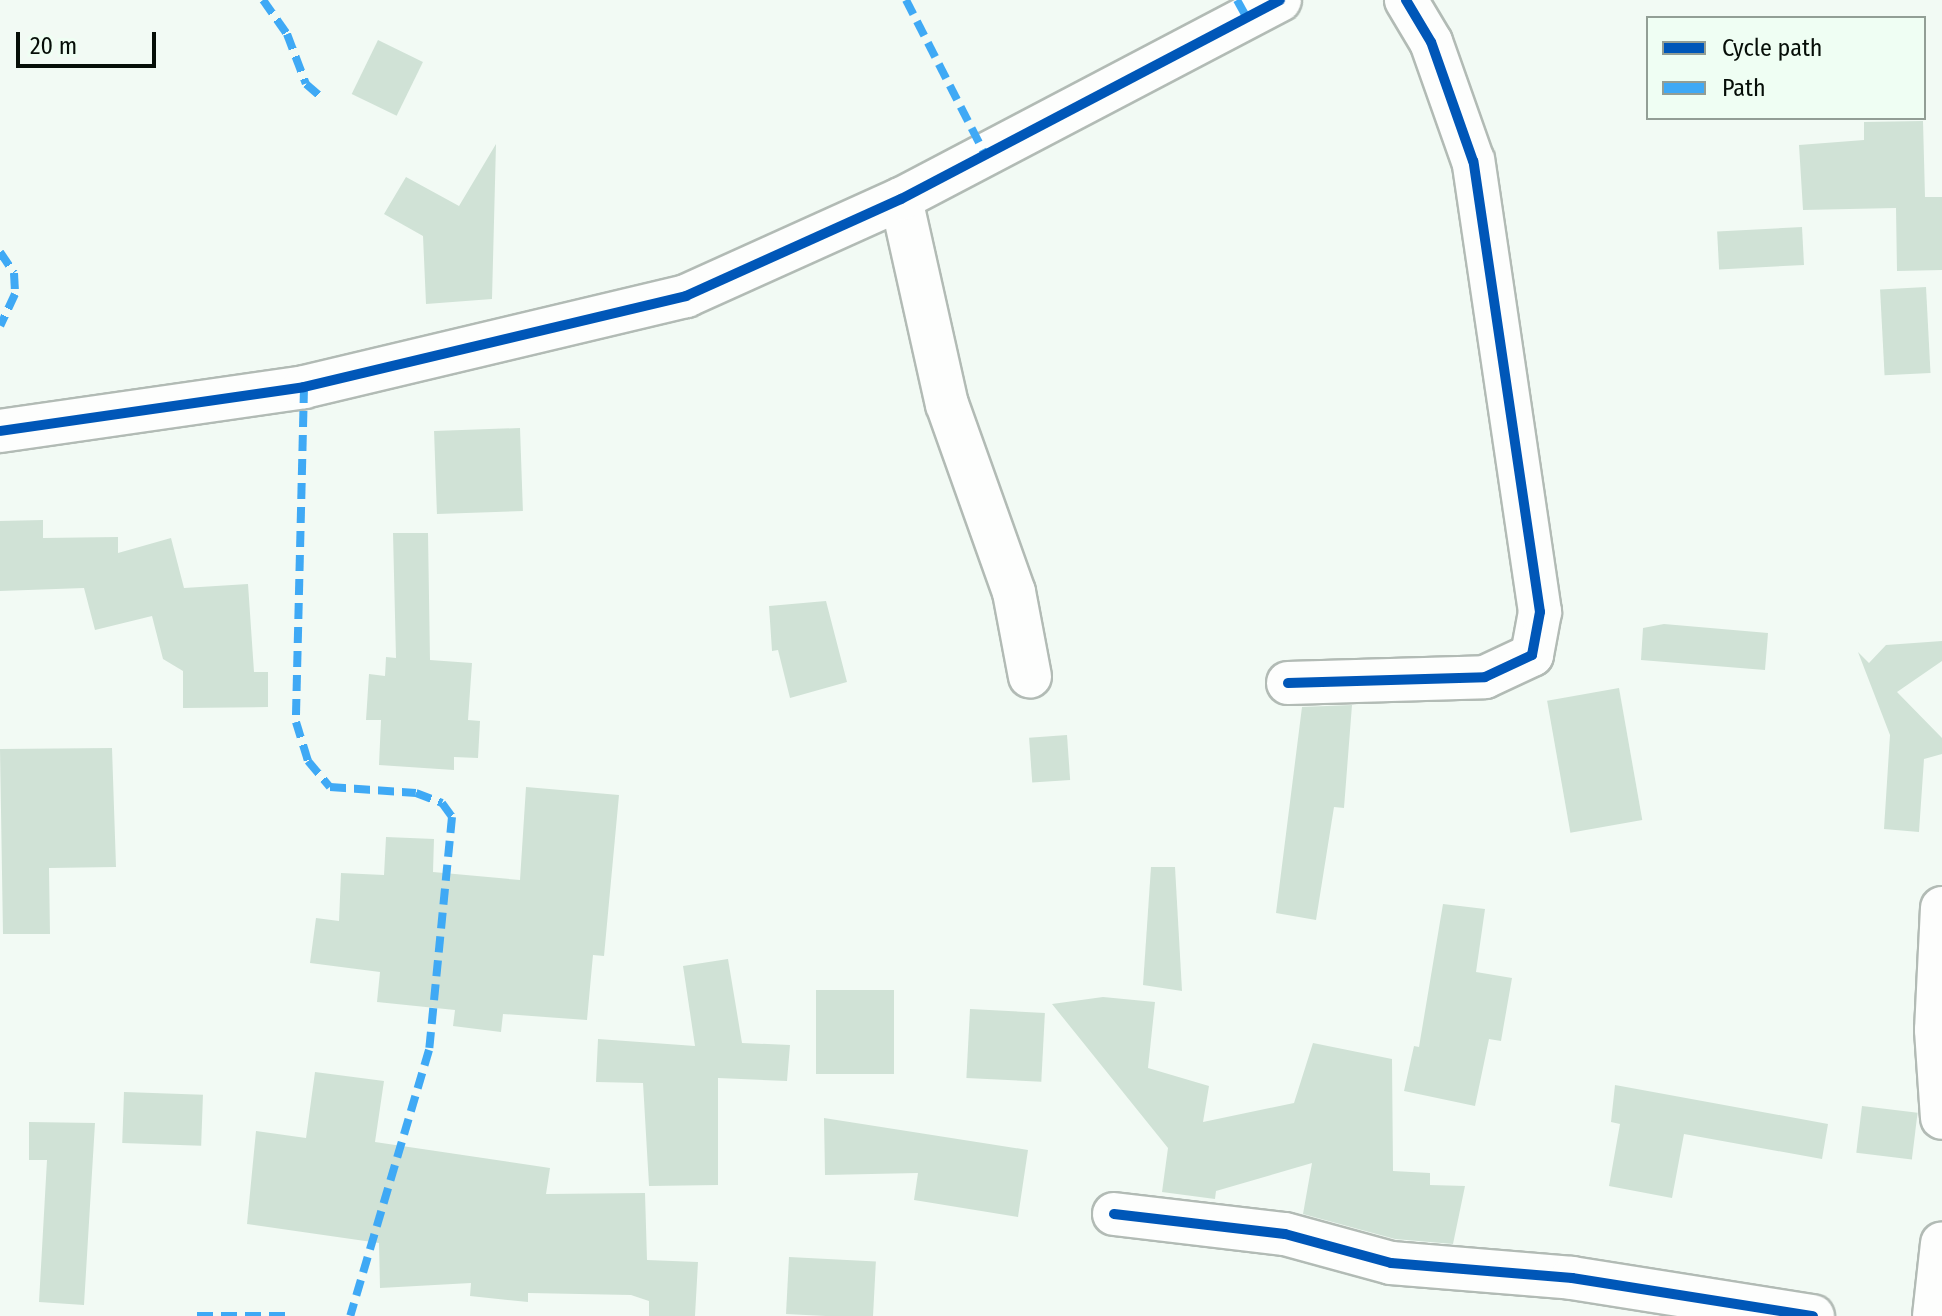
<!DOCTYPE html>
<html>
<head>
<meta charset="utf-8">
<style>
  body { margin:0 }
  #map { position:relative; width:1942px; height:1316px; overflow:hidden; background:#f2faf4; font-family:"Fira Sans Condensed",sans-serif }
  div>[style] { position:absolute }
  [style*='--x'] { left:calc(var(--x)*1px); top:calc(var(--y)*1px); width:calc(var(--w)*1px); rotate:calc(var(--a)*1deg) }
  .building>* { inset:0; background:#d0e2d6; transform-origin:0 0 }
  .roads { filter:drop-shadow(2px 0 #b2bbb5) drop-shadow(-2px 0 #b2bbb5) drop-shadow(0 2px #b2bbb5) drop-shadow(0 -2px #b2bbb5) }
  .minor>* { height:42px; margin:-21px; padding:0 21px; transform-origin:21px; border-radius:21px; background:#fdfefd }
  .quiet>* { height:8px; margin-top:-4px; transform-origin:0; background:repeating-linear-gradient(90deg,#3fa9f5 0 16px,transparent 0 24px) }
  .cycleway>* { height:10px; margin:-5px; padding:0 5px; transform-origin:5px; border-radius:5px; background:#0057b8 }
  span { translate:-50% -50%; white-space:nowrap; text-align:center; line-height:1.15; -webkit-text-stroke:6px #effef3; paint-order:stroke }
  .legend { position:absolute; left:1646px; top:16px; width:280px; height:104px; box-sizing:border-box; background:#effef3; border:2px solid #929e95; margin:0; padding:10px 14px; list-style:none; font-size:24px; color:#060e08 }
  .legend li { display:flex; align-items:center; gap:16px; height:40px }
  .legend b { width:40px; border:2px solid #929e95 }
  .scale { position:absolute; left:16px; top:32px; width:140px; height:36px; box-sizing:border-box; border:4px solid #060e08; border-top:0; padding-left:10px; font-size:24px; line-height:28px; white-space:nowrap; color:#060e08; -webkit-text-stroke:6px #effef3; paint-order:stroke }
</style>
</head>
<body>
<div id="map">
  <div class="building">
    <i style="left:378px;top:40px;width:50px;height:60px;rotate:26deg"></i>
    <i style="clip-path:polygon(1923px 121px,1925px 197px,1942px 197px,1942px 270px,1897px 271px,1896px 208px,1803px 210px,1799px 145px,1864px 140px,1864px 122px)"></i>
    <i style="clip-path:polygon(496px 144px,492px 299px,426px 304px,423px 236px,384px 214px,406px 177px,459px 206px)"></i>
    <i style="left:1802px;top:227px;width:38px;height:85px;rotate:87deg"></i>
    <i style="left:1926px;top:287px;width:86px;height:46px;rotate:87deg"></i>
    <i style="left:520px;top:428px;width:83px;height:86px;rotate:88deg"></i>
    <i style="clip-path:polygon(43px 520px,43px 538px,118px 537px,118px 553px,171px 538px,184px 588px,248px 584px,254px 672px,268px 672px,268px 707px,183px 708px,183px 671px,163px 659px,152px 616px,95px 630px,84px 588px,0 591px,0 521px)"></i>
    <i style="clip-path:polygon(393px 533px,428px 533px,430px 660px,472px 663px,468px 720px,480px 721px,478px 758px,454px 757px,454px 770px,379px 765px,381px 720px,366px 720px,369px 674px,385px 676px,386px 657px,396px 658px)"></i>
    <i style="clip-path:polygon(826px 601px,847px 682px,790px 698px,778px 650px,772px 651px,769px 606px)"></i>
    <i style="clip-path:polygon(1664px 624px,1768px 633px,1765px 670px,1641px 660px,1643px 628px)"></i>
    <i style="clip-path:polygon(1942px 641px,1942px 661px,1897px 692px,1942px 738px,1942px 754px,1924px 759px,1919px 832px,1884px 829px,1890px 735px,1858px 652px,1869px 663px,1886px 645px)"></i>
    <i style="left:1619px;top:688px;width:134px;height:73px;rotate:80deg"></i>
    <i style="clip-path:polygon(1352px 705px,1344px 808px,1334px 807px,1316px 920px,1276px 913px,1302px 707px)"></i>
    <i style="left:1067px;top:735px;width:45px;height:38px;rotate:86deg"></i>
    <i style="clip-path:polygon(112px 748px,116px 867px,49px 868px,50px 934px,3px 934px,0 749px)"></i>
    <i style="clip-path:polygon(526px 787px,619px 795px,604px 956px,593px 955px,587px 1020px,503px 1014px,501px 1032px,453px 1026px,455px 1010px,377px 1002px,380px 972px,310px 963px,316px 918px,339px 921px,341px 873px,384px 875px,386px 837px,434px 839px,433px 872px,520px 880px)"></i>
    <i style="clip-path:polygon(1151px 867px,1175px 867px,1182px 991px,1143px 985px)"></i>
    <i style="clip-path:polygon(1443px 904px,1485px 909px,1476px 972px,1512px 978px,1501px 1041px,1489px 1039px,1475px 1106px,1404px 1091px,1414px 1046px,1419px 1047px)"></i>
    <i style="clip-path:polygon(728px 959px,742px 1043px,790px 1045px,787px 1081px,718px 1078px,718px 1185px,649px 1186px,643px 1083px,596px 1082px,598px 1039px,695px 1046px,683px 966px)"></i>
    <i style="left:816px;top:990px;width:78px;height:84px"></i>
    <i style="clip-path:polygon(1103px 997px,1155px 1002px,1148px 1068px,1209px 1086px,1203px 1122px,1294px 1103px,1313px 1043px,1392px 1059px,1393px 1171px,1430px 1173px,1430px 1185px,1465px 1186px,1453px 1244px,1395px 1239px,1303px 1214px,1312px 1163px,1216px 1191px,1215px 1199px,1162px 1192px,1168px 1148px,1052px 1004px)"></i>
    <i style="left:970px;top:1009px;width:75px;height:69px;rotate:3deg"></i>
    <i style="clip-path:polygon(315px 1072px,384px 1081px,375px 1142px,550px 1168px,546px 1194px,645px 1193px,647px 1260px,698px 1262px,695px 1316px,649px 1316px,649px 1301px,631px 1295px,528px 1293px,528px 1302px,470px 1296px,471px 1283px,380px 1288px,379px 1243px,247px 1224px,256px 1131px,306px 1138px)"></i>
    <i style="clip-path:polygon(1615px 1085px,1828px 1124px,1822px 1159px,1684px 1134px,1672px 1198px,1609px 1186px,1620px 1124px,1611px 1122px)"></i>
    <i style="left:124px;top:1092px;width:79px;height:51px;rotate:2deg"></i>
    <i style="left:1862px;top:1106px;width:56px;height:47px;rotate:7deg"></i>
    <i style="clip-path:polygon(824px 1118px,1028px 1150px,1018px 1217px,914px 1200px,918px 1173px,825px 1175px)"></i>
    <i style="clip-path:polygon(29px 1122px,95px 1123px,84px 1305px,39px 1302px,47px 1160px,29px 1160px)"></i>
    <i style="left:789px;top:1257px;width:87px;height:57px;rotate:3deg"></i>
  </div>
  <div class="roads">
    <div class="minor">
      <i style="--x:901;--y:199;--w:210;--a:77.4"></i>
      <i style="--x:947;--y:404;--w:200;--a:70.4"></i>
      <i style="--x:1014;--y:592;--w:86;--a:79.3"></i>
      <i style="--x:0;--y:431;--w:307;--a:-8.2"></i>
      <i style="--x:304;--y:387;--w:393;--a:-13.4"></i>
      <i style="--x:686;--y:296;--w:236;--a:-24.3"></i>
      <i style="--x:901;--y:199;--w:428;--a:-27.7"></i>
      <i style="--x:1288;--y:683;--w:197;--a:-1.7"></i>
      <i style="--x:1485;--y:677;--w:52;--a:-25.1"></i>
      <i style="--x:1532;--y:655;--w:44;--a:-79.5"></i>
      <i style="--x:1540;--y:612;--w:456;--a:-98.4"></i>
      <i style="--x:1473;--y:161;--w:126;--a:-109.4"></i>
      <i style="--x:1431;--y:42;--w:49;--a:-120.8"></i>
      <i style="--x:1942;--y:908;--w:122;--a:92.8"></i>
      <i style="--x:1936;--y:1030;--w:88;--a:86.1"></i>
      <i style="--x:1114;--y:1214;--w:172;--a:6.7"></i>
      <i style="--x:1285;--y:1234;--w:110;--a:15.3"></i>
      <i style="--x:1391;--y:1263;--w:182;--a:4.7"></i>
      <i style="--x:1572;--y:1278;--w:244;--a:9"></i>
      <i style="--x:1934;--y:1316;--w:73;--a:-83.7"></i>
    </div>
  </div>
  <div class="quiet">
    <i style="--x:263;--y:0;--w:42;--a:54.8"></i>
    <i style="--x:287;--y:34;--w:53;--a:69.2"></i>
    <i style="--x:306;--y:84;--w:23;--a:41"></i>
    <i style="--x:906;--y:0;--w:175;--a:62.9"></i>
    <i style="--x:1237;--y:0;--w:18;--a:61"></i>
    <i style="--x:0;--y:252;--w:25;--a:56"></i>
    <i style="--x:14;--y:273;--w:21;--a:87"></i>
    <i style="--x:15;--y:294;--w:35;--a:115"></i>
    <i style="--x:304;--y:387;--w:335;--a:91.4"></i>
    <i style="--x:296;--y:722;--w:41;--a:72.9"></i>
    <i style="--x:308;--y:761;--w:34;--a:50"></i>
    <i style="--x:330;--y:787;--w:86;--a:4"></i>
    <i style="--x:416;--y:793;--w:28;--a:21"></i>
    <i style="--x:442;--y:803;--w:17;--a:54"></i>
    <i style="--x:452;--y:817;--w:234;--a:95.6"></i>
    <i style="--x:429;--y:1050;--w:277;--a:106.5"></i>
    <i style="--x:197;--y:1316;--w:89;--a:0"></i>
  </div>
  <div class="cycleway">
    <i style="--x:0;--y:431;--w:307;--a:-8.2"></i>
    <i style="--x:304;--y:387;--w:393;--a:-13.4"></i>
    <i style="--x:686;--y:296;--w:236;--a:-24.3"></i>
    <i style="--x:901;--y:199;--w:428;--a:-27.7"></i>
    <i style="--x:1288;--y:683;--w:197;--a:-1.7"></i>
    <i style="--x:1485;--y:677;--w:52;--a:-25.1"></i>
    <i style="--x:1532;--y:655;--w:44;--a:-79.5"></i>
    <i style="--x:1540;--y:612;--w:456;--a:-98.4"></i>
    <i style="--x:1473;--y:161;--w:126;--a:-109.4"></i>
    <i style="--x:1431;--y:42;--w:49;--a:-120.8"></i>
    <i style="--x:1114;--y:1214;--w:172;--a:6.7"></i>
    <i style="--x:1285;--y:1234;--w:110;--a:15.3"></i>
    <i style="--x:1391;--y:1263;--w:182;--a:4.7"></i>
    <i style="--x:1572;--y:1278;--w:244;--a:9"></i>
  </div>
  <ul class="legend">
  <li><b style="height:10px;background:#0057b8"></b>Cycle path</li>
  <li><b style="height:10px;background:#3fa9f5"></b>Path</li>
  </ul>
  <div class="scale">20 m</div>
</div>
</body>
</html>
